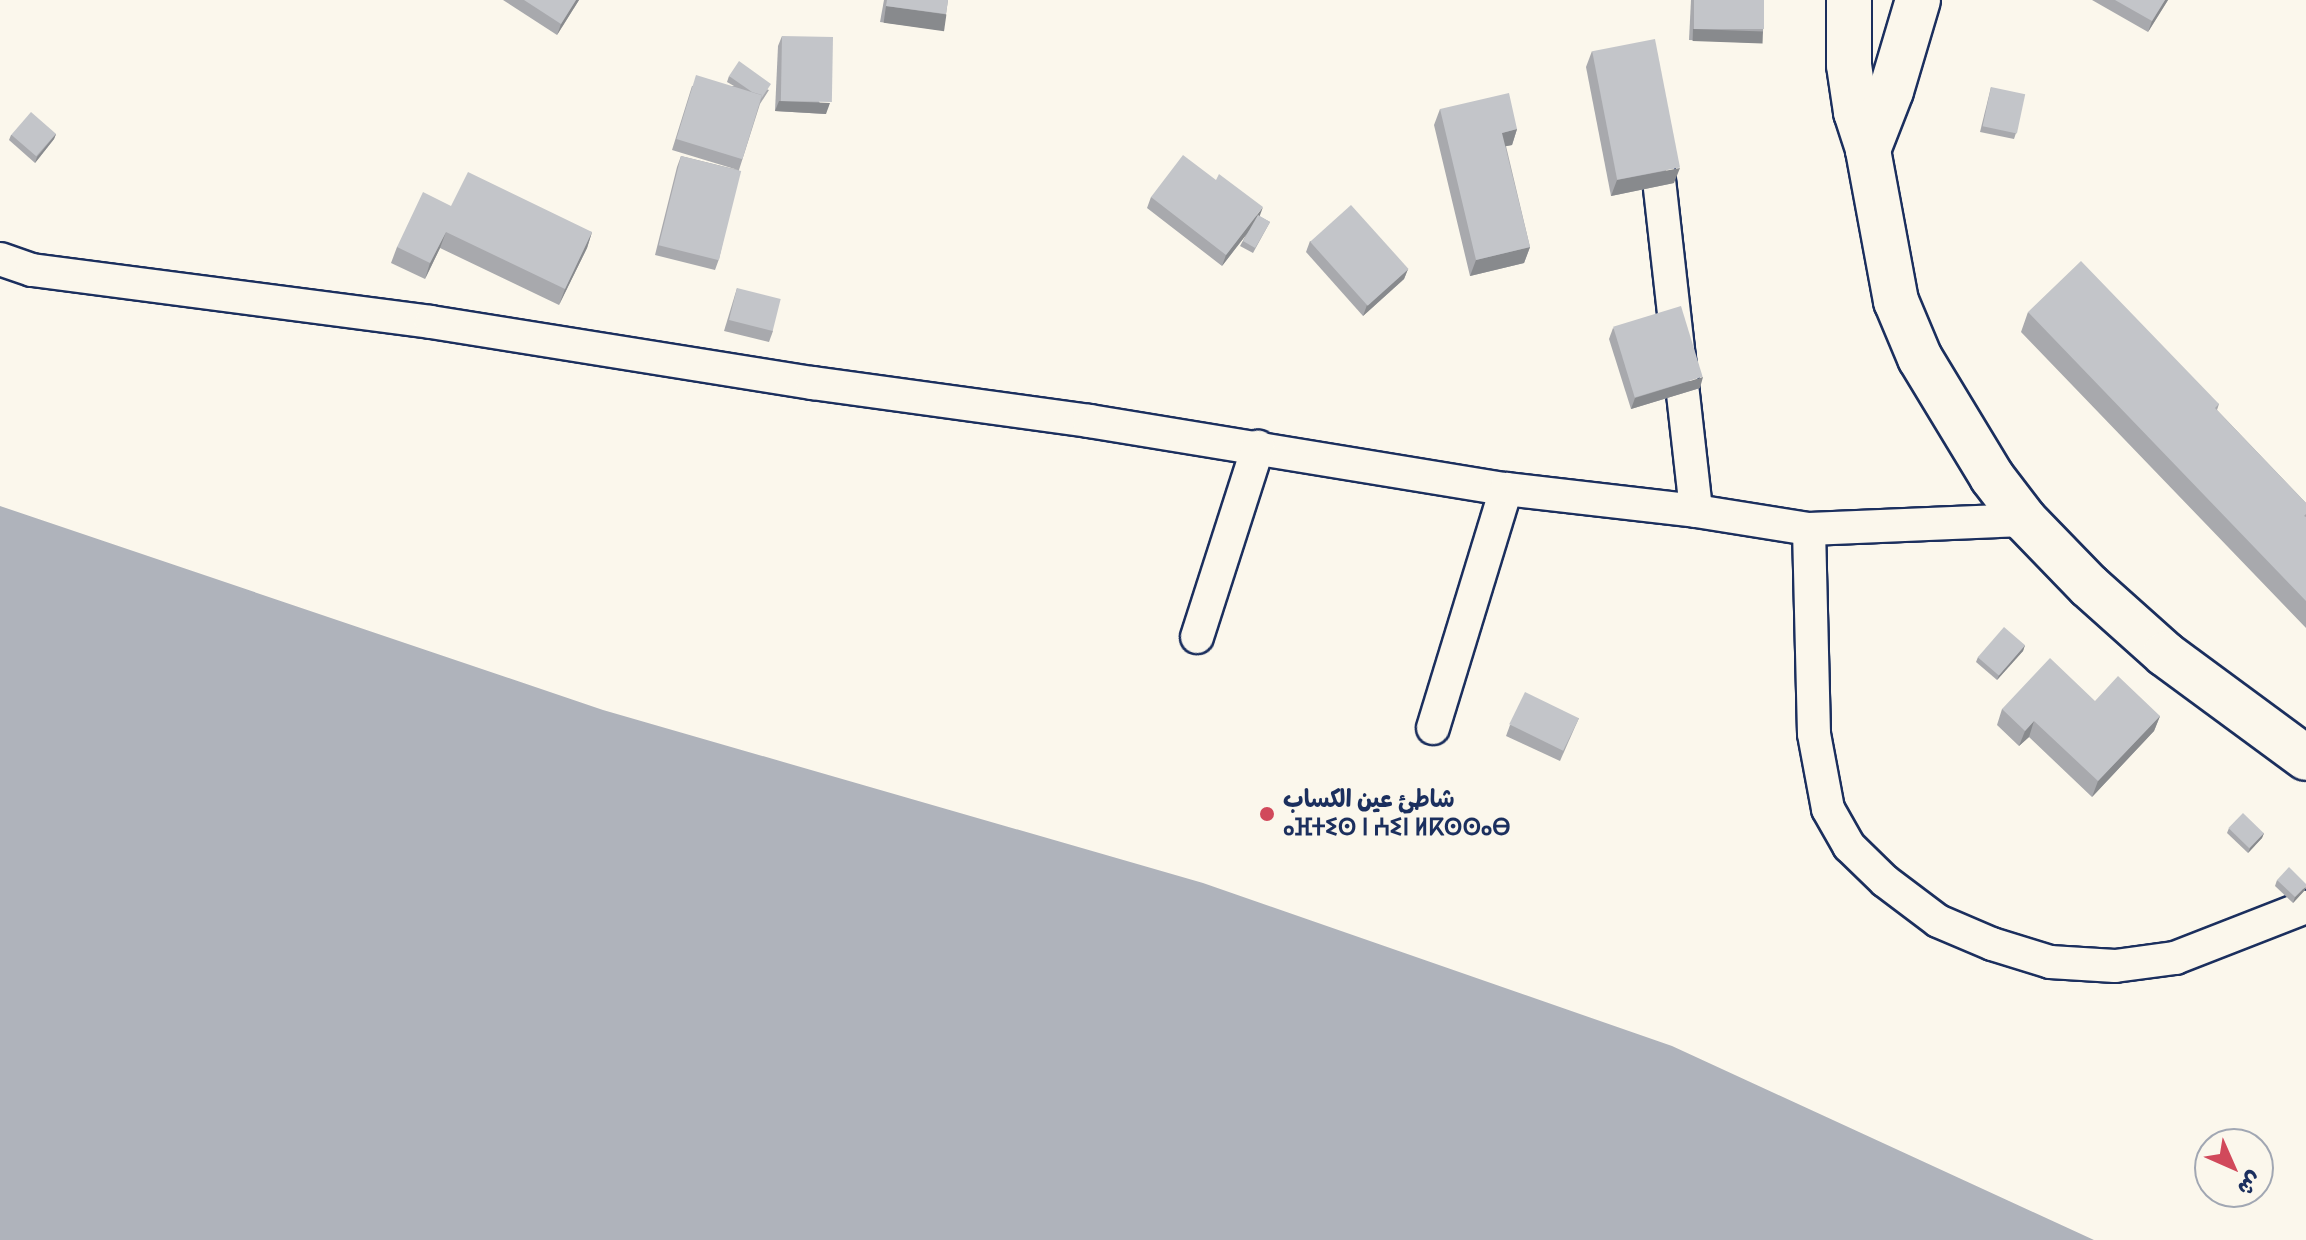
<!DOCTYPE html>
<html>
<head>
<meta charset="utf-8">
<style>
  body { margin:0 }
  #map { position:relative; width:2306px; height:1240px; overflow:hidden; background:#fbf7ec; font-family:Pangolin,"Playpen Sans Arabic","Noto Sans Tifinagh",sans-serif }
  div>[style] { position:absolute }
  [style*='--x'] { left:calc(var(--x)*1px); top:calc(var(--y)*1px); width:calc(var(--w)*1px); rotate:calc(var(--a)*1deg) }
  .water>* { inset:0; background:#afb3bb }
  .roads { filter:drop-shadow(2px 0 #1b2f5e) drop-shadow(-2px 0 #1b2f5e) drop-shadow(0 2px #1b2f5e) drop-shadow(0 -2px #1b2f5e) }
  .minor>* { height:32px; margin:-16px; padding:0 16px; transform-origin:16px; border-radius:16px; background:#fbf7ec }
  .primary>* { height:44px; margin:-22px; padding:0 22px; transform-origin:22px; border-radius:22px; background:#fbf7ec }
  .trunk>* { height:44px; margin:-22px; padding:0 22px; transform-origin:22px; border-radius:22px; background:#fbf7ec }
  .wall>* { inset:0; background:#a8a9ad }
  .shaded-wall>* { inset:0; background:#888a8d; transform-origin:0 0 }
  .building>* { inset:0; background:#c3c5c9; transform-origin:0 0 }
  .dots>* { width:22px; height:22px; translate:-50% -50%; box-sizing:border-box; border:4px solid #fbf7ec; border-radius:50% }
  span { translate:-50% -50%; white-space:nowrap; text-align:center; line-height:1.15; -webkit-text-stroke:8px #fbf7ec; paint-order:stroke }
  .poi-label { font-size:24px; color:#1b2f5e; font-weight:700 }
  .left { translate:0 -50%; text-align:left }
  .north { position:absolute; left:2194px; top:1128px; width:80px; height:80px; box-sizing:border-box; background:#fbf7ec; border:2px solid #a1a7b3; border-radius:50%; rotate:135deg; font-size:22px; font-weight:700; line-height:32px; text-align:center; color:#1b2f5e }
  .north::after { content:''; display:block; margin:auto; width:28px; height:36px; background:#d1495b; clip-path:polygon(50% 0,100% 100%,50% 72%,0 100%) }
</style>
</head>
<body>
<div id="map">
  <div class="water">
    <i style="clip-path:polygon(0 506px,603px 710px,1203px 883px,1672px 1046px,2094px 1240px,0 1240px)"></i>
  </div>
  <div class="roads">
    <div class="minor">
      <i style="--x:1655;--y:144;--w:369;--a:83.6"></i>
      <i style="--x:0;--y:259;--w:34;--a:19"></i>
      <i style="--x:32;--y:270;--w:402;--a:7.4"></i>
      <i style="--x:431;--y:322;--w:387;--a:9.1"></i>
      <i style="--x:813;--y:383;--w:279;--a:7.8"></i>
      <i style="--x:1089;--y:421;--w:423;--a:9.3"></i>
      <i style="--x:1506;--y:489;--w:191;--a:6.6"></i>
      <i style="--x:1696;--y:511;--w:114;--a:9.1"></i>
      <i style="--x:1809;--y:529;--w:216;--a:-2.4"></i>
      <i style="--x:1809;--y:529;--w:205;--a:88.6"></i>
      <i style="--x:1814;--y:734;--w:76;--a:79.4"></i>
      <i style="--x:1828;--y:809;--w:43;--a:60.4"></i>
      <i style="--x:1849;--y:846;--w:50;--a:44.2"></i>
      <i style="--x:1885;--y:881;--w:66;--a:37"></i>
      <i style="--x:1938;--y:921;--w:59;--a:23.1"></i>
      <i style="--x:1992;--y:944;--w:61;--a:17.2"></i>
      <i style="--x:2050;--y:962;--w:65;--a:3.5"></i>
      <i style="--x:2115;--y:966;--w:61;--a:-7.6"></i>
      <i style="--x:2175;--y:958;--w:141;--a:-21.3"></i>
      <i style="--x:1197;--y:637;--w:200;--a:-72.2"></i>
      <i style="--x:1433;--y:728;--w:250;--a:-73"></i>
    </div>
    <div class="primary">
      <i style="--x:1868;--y:150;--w:154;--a:79.5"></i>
      <i style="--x:1896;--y:301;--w:62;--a:67.2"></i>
      <i style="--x:1920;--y:358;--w:139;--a:58.8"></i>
      <i style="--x:1992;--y:477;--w:54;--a:52.5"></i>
      <i style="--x:2025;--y:520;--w:92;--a:45.9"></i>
      <i style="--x:2089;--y:586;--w:102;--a:41.8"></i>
      <i style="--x:2165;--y:654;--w:175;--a:36.4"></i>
    </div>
    <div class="trunk">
      <i style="--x:1849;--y:0;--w:65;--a:90"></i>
      <i style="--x:1849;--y:65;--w:48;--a:81.5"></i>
      <i style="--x:1856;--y:112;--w:40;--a:72"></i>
      <i style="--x:1868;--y:150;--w:63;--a:-68.7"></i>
      <i style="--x:1891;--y:91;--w:95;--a:-73.5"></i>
    </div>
  </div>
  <div class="wall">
    <i style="clip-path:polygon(503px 0,579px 0,557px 35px)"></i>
    <i style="clip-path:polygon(884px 0,948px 0,946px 14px,940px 30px,880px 22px)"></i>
    <i style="clip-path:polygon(1691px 0,1764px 0,1763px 32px,1759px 43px,1689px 40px)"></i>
    <i style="clip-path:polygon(2092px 0,2168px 0,2148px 32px)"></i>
    <i style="clip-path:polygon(782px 36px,826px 114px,775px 111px,778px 46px)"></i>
    <i style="clip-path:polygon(1592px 51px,1674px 183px,1611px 196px,1586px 67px)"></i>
    <i style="clip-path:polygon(729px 76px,769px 90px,760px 104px,739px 170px,719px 259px,715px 270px,655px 255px,677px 167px,681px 156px,738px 170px,672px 150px,692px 86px,734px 86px,727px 82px)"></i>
    <i style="clip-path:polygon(1991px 87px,2016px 133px,2014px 139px,1980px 132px)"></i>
    <i style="clip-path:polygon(1440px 109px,1517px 129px,1512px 145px,1506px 146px,1530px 247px,1524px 263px,1470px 276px,1434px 125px)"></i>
    <i style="clip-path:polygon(56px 134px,54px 139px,35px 163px,9px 140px,11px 135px)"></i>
    <i style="clip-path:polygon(1151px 197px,1259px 216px,1270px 222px,1253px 253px,1240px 246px,1246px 235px,1222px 266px,1147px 208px)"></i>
    <i style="clip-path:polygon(451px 206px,592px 232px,587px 248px,559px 305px,440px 248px,425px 279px,391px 263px,397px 247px)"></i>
    <i style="clip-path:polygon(1310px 241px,1408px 269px,1404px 279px,1363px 316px,1306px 252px)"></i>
    <i style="clip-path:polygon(737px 288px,773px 331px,769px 342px,724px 331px)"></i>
    <i style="clip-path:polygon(2028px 312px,2219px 404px,2217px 410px,2306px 503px,2306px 628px,2021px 332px)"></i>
    <i style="clip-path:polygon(1613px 328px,1700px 388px,1631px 409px,1609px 339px)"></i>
    <i style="clip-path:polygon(2025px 645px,2023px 651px,1997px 680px,1976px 662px,1978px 657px)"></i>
    <i style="clip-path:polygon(2095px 701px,2160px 716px,2154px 731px,2092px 797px,2029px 737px,2019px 746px,1997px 725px,2002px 709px)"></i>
    <i style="clip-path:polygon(1579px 718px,1560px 761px,1506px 736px,1510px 725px)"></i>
    <i style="clip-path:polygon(2229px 828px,2264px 833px,2262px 838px,2248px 853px,2227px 833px)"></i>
    <i style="clip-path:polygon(2277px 880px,2305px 890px,2293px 903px,2275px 886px)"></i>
  </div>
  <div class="shaded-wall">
    <i style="clip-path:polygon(576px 0,579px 0,557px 35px,561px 24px)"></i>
    <i style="clip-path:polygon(2165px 0,2168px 0,2148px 32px,2152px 21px)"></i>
    <i style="left:886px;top:6px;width:61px;height:17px;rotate:8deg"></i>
    <i style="left:1693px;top:29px;width:70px;height:12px;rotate:2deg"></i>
    <i style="clip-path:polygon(779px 101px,830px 103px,826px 114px,775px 111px)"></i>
    <i style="clip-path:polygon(1517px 129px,1512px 145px,1497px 148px,1502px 133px)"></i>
    <i style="clip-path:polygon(56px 134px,54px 139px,35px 163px,37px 157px)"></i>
    <i style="clip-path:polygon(1680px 168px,1674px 183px,1611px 196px,1617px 180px)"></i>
    <i style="clip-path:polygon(1263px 207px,1259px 218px,1222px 266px,1226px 255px)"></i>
    <i style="clip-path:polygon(446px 232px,440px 248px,425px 279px,430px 263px)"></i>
    <i style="clip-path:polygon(592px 232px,587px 248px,559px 305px,565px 289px)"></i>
    <i style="clip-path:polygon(1530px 247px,1524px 263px,1470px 276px,1476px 260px)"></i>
    <i style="clip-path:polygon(1408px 269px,1404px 279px,1363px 316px,1367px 305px)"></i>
    <i style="clip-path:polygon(1703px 377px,1700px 388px,1631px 409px,1635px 398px)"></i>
    <i style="clip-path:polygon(2025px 645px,2023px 651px,1997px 680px,1999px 675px)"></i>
    <i style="clip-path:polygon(2160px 716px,2154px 731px,2092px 797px,2098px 781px)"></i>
    <i style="clip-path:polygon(2034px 721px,2029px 737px,2019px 746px,2025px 731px)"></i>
    <i style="clip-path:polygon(2264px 833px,2262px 838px,2248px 853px,2250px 848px)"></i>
    <i style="clip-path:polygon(2306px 886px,2305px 890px,2293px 903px,2295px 897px)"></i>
  </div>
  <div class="building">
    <i style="clip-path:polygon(524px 0,576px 0,561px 24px)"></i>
    <i style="clip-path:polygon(887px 0,948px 0,946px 14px,886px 6px)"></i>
    <i style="left:1694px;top:0;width:70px;height:29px"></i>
    <i style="clip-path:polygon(2115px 0,2165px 0,2152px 21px)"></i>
    <i style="left:782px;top:36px;width:51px;height:65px;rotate:1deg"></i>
    <i style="left:1655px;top:39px;width:131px;height:64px;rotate:79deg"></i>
    <i style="clip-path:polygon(739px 61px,771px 84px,761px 99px,762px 95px,752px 92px,729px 76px)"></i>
    <i style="left:696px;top:75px;width:69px;height:67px;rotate:17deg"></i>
    <i style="left:1991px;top:87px;width:35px;height:40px;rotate:12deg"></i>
    <i style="clip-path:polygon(1509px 93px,1517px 129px,1502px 133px,1530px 247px,1476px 260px,1440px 109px)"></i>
    <i style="left:31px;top:112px;width:33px;height:30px;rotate:41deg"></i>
    <i style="clip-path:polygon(1183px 155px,1216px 180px,1219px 174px,1263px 207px,1226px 255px,1151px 197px)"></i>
    <i style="left:681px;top:156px;width:62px;height:92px;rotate:14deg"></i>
    <i style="clip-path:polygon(468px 172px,592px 232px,565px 289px,446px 232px,430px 263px,397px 247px,423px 192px,451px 206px)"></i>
    <i style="left:1351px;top:205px;width:86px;height:55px;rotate:48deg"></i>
    <i style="left:1258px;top:215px;width:14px;height:30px;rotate:30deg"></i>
    <i style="clip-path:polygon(2081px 261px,2219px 404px,2215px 408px,2306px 503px,2306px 514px,2304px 516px,2306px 517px,2306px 601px,2028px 312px)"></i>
    <i style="left:737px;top:288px;width:45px;height:33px;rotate:14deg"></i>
    <i style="left:1681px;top:306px;width:74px;height:71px;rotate:73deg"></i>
    <i style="left:2004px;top:627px;width:28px;height:40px;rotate:41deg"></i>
    <i style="clip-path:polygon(2050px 658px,2095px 701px,2118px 676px,2160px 716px,2098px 781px,2034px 721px,2025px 731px,2002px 709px)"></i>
    <i style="left:1525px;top:692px;width:60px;height:36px;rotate:26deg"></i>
    <i style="left:2243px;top:813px;width:29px;height:21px;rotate:44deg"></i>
    <i style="clip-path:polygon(2289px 867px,2306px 884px,2306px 886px,2295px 897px,2277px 880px)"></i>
  </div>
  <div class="dots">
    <i style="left:1267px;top:814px;background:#d1495b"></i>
  </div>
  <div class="poi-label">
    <span class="left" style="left:1283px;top:814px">شاطئ عين الكساب<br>ⴰⴼⵜⵉⵙ ⵏ ⵄⵉⵏ ⵍⴽⵙⵙⴰⴱ</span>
  </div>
  <div class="north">ش</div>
</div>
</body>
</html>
